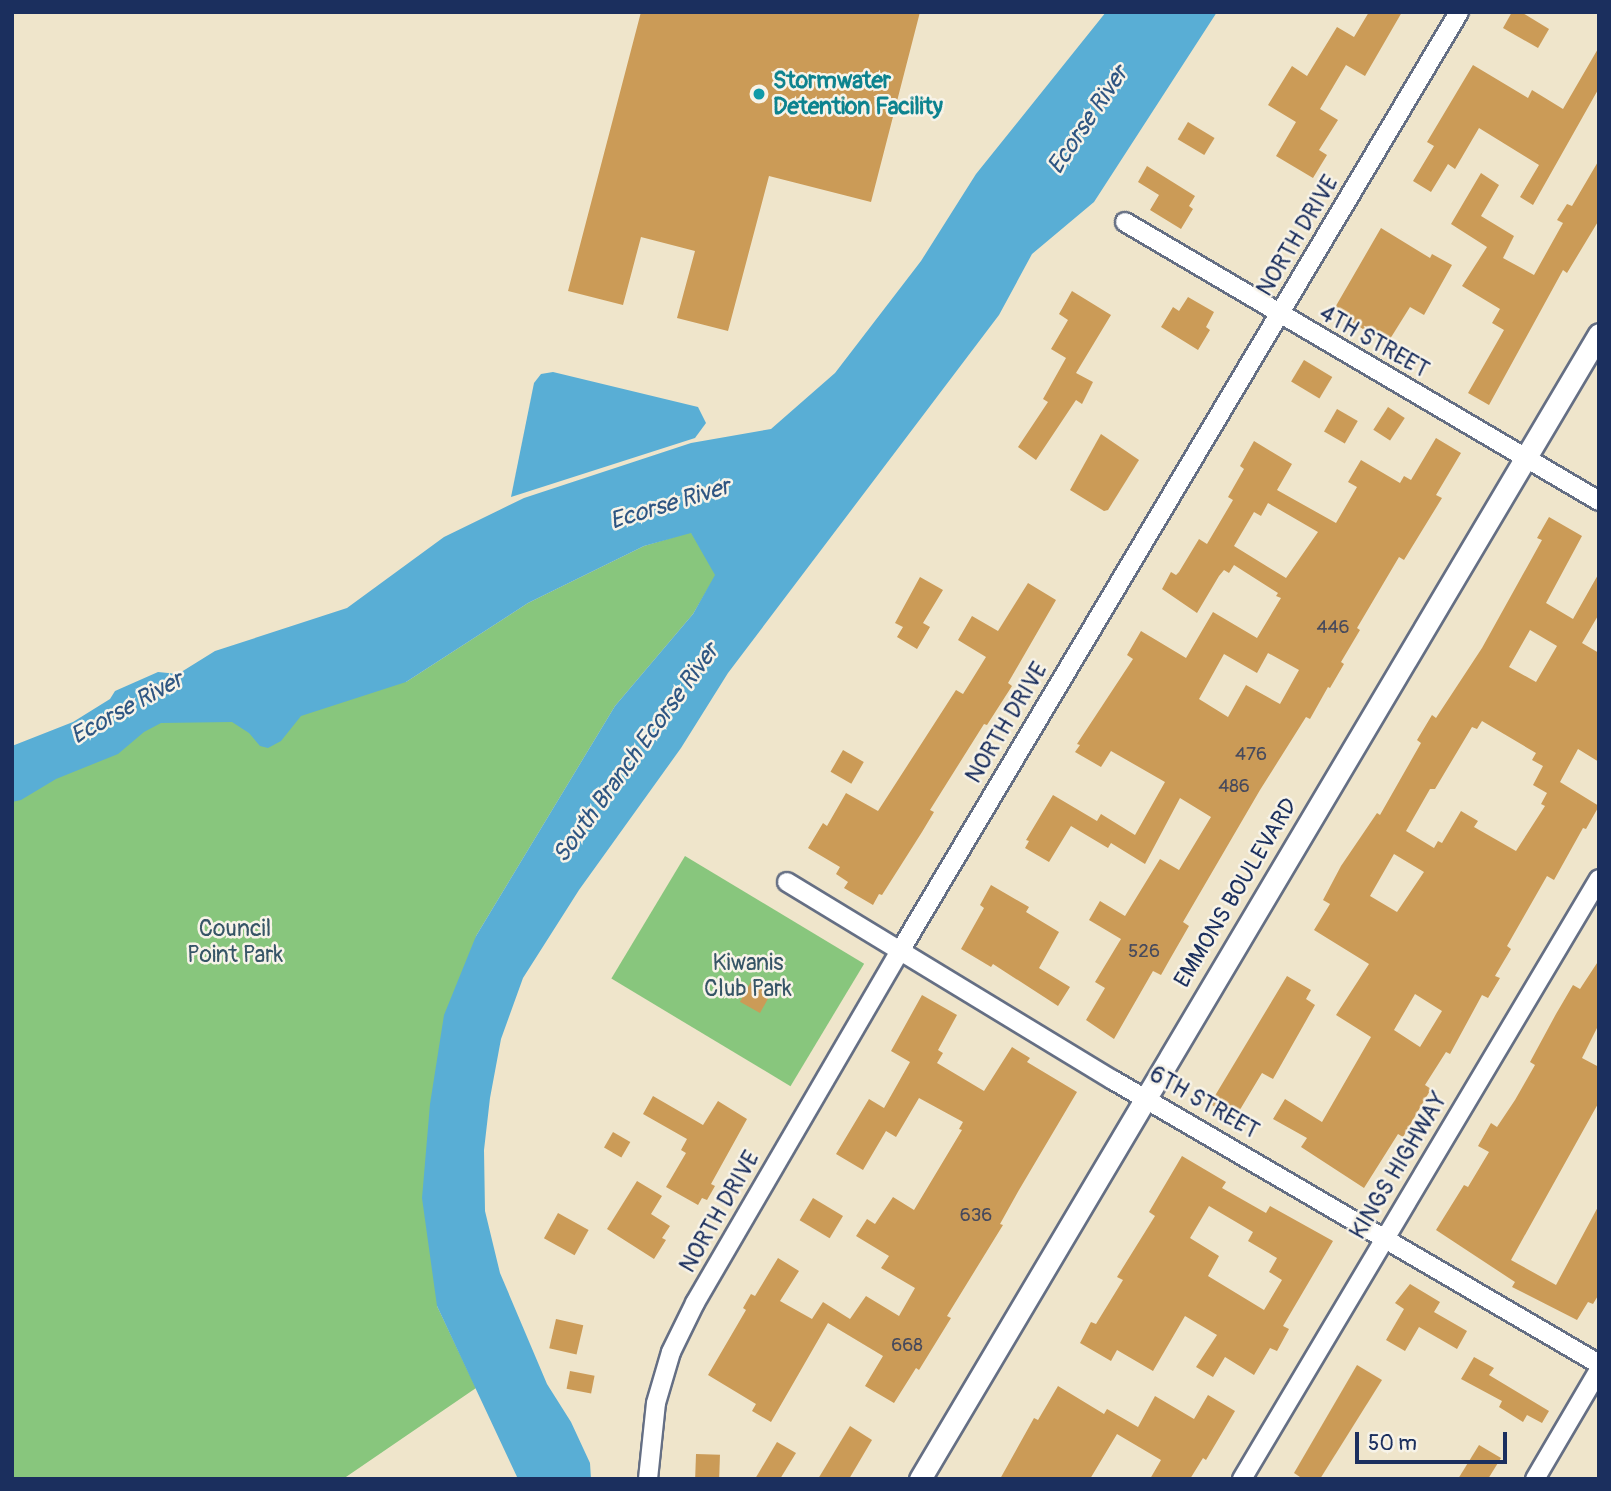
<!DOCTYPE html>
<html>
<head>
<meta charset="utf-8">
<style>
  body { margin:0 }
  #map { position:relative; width:1611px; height:1491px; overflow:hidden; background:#efe5cb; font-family:Pangolin,sans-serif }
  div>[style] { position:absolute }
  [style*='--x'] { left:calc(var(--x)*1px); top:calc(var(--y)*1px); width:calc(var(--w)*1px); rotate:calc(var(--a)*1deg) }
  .green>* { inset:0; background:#88c67d; transform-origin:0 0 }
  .water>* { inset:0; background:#59aed5 }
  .building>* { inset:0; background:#cb9b57; transform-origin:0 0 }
  .roads { filter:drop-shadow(2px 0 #656f84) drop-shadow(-2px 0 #656f84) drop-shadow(0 2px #656f84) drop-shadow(0 -2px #656f84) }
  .minor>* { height:18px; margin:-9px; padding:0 9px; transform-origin:9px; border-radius:9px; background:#fff }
  .tertiary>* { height:21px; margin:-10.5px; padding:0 10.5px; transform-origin:10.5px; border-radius:10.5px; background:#fff }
  .dots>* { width:19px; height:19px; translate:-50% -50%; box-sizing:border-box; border:4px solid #f7f3e8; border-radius:50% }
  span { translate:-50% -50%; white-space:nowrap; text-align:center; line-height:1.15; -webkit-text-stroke:5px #f7f3e8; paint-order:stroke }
  .number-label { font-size:19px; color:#474a5c }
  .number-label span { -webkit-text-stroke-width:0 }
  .culture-label { font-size:23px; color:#0d838f; font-weight:700 }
  .left { translate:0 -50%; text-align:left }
  .street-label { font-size:23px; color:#1b2f5e }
  .park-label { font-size:23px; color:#365566 }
  .water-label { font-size:24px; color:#2e5582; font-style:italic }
  .frame { position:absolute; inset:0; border:14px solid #1b2f5e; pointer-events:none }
  .scale { position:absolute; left:1355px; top:1432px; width:152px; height:32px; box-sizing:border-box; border:4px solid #1b2f5e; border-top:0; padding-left:9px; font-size:21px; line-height:24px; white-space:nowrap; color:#1b2f5e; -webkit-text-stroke:5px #f7f3e8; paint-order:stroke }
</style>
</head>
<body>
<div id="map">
  <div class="green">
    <i style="clip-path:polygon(691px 532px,716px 575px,693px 614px,615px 706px,476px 936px,437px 1306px,476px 1388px,343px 1479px,12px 1479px,12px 768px,178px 674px,406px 682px,528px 603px,644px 546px)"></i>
    <i style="left:685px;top:856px;width:209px;height:143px;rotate:31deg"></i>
  </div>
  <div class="water">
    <i style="clip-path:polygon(1106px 12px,1217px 12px,1094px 202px,1032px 254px,999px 315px,728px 673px,681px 748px,579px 890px,523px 978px,501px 1039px,490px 1098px,484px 1150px,485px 1211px,500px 1273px,547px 1384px,571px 1422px,590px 1463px,591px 1479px,518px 1479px,437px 1306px,422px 1198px,430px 1104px,444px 1015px,476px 936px,615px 706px,693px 614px,715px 575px,691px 533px,644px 546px,528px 603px,406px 682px,301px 716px,281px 741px,268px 748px,260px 746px,249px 733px,232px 722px,161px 723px,144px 732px,118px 754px,56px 779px,21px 800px,12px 802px,12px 746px,73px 722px,110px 699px,115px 691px,158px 672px,178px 674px,215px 651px,347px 608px,444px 537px,524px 498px,691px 443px,771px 429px,835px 373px,921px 261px,976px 174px)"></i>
    <i style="clip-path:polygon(553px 372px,698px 407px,706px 423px,695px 438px,511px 497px,534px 383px,541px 374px)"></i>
  </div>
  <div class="building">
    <i style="clip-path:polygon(641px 12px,920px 12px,871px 202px,769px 176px,728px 331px,677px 318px,695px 251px,641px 237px,623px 305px,568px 291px)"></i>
    <i style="clip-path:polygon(1369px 12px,1402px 12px,1365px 76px,1346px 65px,1320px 109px,1338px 120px,1319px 150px,1327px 155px,1313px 178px,1276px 156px,1296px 122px,1268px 105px,1292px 66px,1307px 76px,1337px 27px,1354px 37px)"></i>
    <i style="clip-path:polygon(1512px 12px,1521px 12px,1549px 29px,1538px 48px,1503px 28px)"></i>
    <i style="clip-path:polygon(1599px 47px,1599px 88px,1533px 205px,1520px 197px,1539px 165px,1479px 128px,1455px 169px,1448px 164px,1431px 192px,1413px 181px,1434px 146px,1427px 142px,1473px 65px,1528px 98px,1532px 90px,1563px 109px)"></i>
    <i style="left:1188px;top:122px;width:31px;height:20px;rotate:31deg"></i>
    <i style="clip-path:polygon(1599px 160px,1599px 220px,1567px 273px,1563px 270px,1489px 405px,1468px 393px,1504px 330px,1492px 323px,1500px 309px,1462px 286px,1487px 247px,1451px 224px,1481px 173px,1499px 185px,1481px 216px,1514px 236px,1503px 258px,1534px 275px,1563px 223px,1557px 220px,1567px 204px,1572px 206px)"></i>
    <i style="clip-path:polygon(1147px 166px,1195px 196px,1189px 206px,1193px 209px,1181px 229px,1150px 210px,1159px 195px,1138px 182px)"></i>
    <i style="clip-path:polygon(1381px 228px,1430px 258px,1432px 254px,1452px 265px,1424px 315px,1410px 307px,1390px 339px,1371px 327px,1368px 332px,1333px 311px)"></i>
    <i style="clip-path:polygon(1072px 291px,1111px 315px,1076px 373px,1093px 382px,1082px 404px,1076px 400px,1036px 460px,1018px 447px,1048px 402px,1043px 399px,1066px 358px,1051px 349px,1068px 320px,1059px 314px)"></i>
    <i style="clip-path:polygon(1188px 297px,1214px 312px,1206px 327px,1210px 330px,1198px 350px,1161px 327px,1173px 307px,1179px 311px)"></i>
    <i style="left:1304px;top:360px;width:33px;height:25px;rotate:31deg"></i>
    <i style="left:1388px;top:407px;width:20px;height:27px;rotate:33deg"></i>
    <i style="left:1337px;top:409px;width:24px;height:26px;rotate:30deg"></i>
    <i style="clip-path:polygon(1101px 434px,1139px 460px,1108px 510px,1104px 511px,1070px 490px)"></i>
    <i style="clip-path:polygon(evenodd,1436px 438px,1461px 453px,1436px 495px,1442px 498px,1404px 560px,1399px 557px,1357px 628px,1360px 630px,1341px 662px,1344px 664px,1330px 688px,1328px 687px,1310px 719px,1306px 717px,1260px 790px,1183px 922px,1189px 926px,1170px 959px,1161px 975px,1153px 971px,1114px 1039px,1086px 1020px,1105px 988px,1095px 982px,1121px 939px,1089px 920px,1100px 901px,1125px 916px,1160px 859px,1179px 870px,1211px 817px,1180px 798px,1145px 864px,1111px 843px,1108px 848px,1071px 826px,1049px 862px,1025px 848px,1029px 841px,1026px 840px,1053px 795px,1097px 821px,1101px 814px,1135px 835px,1165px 782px,1111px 751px,1101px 767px,1075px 752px,1080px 745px,1077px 744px,1133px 659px,1127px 655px,1141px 631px,1186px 658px,1213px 612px,1257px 638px,1281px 598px,1276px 596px,1278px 593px,1234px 565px,1229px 573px,1224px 570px,1219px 576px,1197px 613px,1162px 589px,1171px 572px,1176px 575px,1179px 572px,1199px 539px,1207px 544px,1233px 500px,1228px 497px,1244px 469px,1240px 466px,1254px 441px,1292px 464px,1277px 490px,1336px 523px,1357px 487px,1348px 482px,1361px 460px,1400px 483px,1404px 476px,1411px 480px,1436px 438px,1268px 503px,1318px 532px,1286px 578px,1234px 546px,1254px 512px,1261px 516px,1268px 503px,1436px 438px,1268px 653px,1299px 670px,1280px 704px,1246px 685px,1228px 717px,1199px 699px,1224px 654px,1257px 673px,1268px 653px)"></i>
    <i style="clip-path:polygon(evenodd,1549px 517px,1582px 536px,1546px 603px,1573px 619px,1599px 573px,1599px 614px,1582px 643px,1599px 653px,1599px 762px,1578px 749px,1560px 782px,1599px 806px,1586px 829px,1583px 828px,1554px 880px,1547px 876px,1507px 946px,1511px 949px,1495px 976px,1500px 978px,1488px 998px,1482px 995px,1450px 1054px,1446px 1052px,1425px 1085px,1431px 1089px,1418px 1111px,1403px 1137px,1398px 1134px,1364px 1188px,1301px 1147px,1307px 1138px,1273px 1119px,1285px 1099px,1322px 1122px,1371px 1037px,1336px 1015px,1369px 964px,1314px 930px,1330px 904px,1323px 900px,1341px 866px,1377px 813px,1380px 815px,1421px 743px,1417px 740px,1432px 715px,1436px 718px,1482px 648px,1542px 540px,1537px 538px,1549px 517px,1530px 630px,1557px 646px,1536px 682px,1509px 667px,1530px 630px,1549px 517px,1482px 721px,1536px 753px,1532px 760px,1543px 766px,1533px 785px,1547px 793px,1541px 804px,1545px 806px,1516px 851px,1474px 827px,1478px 821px,1461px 811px,1442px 843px,1438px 841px,1434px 848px,1406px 831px,1430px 789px,1435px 789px,1472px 727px,1477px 729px,1482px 721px,1549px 517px,1394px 854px,1424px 872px,1397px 912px,1370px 896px,1394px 854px,1549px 517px,1415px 994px,1442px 1011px,1420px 1047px,1394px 1030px,1415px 994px)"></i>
    <i style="clip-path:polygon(920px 577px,943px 590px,923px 623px,930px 627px,917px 649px,897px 637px,903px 627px,895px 623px)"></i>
    <i style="clip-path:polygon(1028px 583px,1056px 600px,1008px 683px,1012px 686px,987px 725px,984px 724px,930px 810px,934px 812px,922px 832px,882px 895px,879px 894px,873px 905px,844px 888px,848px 882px,836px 874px,840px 867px,808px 848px,823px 823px,827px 826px,846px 793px,878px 811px,956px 690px,963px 694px,986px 657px,958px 640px,972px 616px,998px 631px)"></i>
    <i style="left:843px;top:750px;width:24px;height:25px;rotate:30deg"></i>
    <i style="clip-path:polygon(991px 885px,1029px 907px,1026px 912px,1059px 932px,1039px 968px,1070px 987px,1058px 1006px,993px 964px,991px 967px,961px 949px,984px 908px,980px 905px)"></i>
    <i style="clip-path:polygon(1599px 960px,1599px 1024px,1582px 1058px,1599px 1067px,1599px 1102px,1511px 1260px,1556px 1285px,1599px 1205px,1599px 1294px,1593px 1304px,1588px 1302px,1577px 1320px,1512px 1287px,1515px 1282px,1436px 1230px,1464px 1185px,1468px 1187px,1489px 1152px,1478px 1146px,1491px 1123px,1497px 1127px,1515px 1100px,1535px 1065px,1530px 1062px,1556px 1014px,1573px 985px,1580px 989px)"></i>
    <i style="clip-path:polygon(1287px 976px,1311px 990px,1306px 999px,1315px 1005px,1273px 1079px,1262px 1073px,1235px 1118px,1210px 1104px)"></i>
    <i style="left:752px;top:980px;width:23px;height:25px;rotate:29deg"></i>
    <i style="clip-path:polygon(922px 995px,957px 1015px,938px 1050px,943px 1053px,937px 1063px,984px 1091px,1012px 1047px,1030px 1058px,1027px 1062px,1077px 1092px,1019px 1190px,1000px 1224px,1003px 1225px,947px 1316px,951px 1318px,919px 1370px,916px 1368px,894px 1403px,865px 1386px,883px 1356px,828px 1323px,771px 1422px,752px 1411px,756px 1404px,708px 1375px,746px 1310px,743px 1308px,751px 1294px,755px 1296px,778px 1258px,799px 1271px,780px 1301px,812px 1319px,823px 1302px,850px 1319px,866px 1296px,899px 1316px,915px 1288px,881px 1268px,889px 1256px,856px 1236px,867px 1219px,875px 1224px,893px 1197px,914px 1210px,962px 1130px,959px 1129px,963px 1122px,919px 1098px,896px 1137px,886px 1131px,863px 1170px,836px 1154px,869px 1099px,884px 1108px,910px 1062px,891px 1051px)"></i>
    <i style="clip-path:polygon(653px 1096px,703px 1125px,718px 1101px,747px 1119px,711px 1184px,715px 1186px,707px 1200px,702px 1198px,698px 1205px,666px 1187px,686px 1153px,681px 1150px,687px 1139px,643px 1114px)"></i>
    <i style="left:613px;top:1132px;width:20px;height:18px;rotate:30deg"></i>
    <i style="clip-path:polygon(evenodd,1182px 1156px,1226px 1182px,1222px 1188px,1266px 1213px,1270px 1206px,1333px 1241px,1283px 1326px,1289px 1329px,1277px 1351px,1270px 1348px,1254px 1375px,1225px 1357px,1213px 1377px,1196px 1367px,1217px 1335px,1185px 1316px,1153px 1371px,1117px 1350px,1111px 1361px,1080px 1343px,1091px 1322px,1096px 1324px,1123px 1280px,1117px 1277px,1155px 1216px,1149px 1212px,1182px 1156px,1209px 1206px,1253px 1232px,1248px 1241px,1277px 1258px,1269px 1272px,1282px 1280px,1264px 1310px,1208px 1276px,1219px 1256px,1190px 1238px,1209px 1206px)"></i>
    <i style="clip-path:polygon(637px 1181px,662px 1196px,651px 1214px,670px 1226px,662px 1238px,666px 1240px,654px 1259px,607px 1229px)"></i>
    <i style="left:813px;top:1198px;width:35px;height:26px;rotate:31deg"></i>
    <i style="left:558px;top:1213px;width:35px;height:29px;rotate:29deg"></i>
    <i style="clip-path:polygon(1410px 1284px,1440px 1302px,1434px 1312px,1467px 1331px,1457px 1349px,1419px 1327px,1405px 1351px,1386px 1340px,1404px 1309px,1395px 1303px)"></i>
    <i style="left:556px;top:1319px;width:28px;height:30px;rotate:13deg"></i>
    <i style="clip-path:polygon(1474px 1357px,1494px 1368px,1489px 1375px,1549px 1411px,1542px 1423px,1527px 1415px,1523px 1422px,1499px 1407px,1502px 1401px,1461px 1379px)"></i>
    <i style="clip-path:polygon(1357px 1365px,1382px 1380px,1320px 1479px,1303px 1479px,1294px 1473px)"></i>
    <i style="left:570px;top:1371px;width:25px;height:18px;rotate:11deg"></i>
    <i style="clip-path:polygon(1058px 1386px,1104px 1414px,1107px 1409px,1138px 1427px,1155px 1396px,1194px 1419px,1208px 1395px,1235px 1411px,1206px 1460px,1203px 1458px,1190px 1479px,1150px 1479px,1161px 1460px,1117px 1434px,1090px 1479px,1000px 1479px,1034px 1418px,1038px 1420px)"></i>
    <i style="clip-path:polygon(850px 1426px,872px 1440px,849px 1479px,818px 1479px)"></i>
    <i style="clip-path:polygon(777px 1442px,796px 1453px,780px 1479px,755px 1479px)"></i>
    <i style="clip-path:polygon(1479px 1445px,1501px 1458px,1488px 1479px,1458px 1479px)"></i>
    <i style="left:696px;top:1454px;width:24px;height:25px;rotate:2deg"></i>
  </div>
  <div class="roads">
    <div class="minor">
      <i style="--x:1125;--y:222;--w:550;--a:30.48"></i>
      <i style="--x:787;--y:882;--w:381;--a:31.3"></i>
      <i style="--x:1113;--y:1080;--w:563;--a:30.3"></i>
      <i style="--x:648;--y:1479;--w:76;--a:-84"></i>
      <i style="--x:656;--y:1403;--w:53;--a:-73.6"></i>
      <i style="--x:671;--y:1352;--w:55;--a:-63.9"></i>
      <i style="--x:695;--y:1303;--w:407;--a:-59.8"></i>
      <i style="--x:900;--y:951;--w:1093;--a:-59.23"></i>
      <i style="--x:1242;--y:1479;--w:698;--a:-59.25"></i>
      <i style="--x:1535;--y:1479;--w:126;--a:-59.6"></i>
    </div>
    <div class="tertiary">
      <i style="--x:920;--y:1479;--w:1331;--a:-59.33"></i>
    </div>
  </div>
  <div class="dots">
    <i style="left:759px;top:94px;background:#0f9aa8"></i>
  </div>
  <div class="number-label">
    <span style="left:1333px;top:628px">446</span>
    <span style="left:1251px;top:755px">476</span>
    <span style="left:1234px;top:787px">486</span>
    <span style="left:1144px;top:952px">526</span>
    <span style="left:976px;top:1216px">636</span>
    <span style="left:907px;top:1346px">668</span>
  </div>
  <div class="culture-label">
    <span class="left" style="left:773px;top:94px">Stormwater<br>Detention Facility</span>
  </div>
  <div class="street-label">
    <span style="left:1298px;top:236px;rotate:-59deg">NORTH DRIVE</span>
    <span style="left:1374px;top:342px;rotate:30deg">4TH STREET</span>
    <span style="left:1007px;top:723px;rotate:-59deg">NORTH DRIVE</span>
    <span style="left:1236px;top:893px;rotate:-59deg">EMMONS BOULEVARD</span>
    <span style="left:1204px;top:1103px;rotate:30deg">6TH STREET</span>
    <span style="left:1399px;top:1166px;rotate:-59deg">KINGS HIGHWAY</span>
    <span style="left:720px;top:1212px;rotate:-60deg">NORTH DRIVE</span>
  </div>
  <div class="park-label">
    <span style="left:235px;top:942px">Council<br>Point Park</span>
    <span style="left:748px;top:976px">Kiwanis<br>Club Park</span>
  </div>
  <div class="water-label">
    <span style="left:1088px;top:120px;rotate:-56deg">Ecorse River</span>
    <span style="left:670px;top:504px;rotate:-17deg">Ecorse River</span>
    <span style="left:127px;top:708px;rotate:-29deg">Ecorse River</span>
    <span style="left:636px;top:753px;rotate:-54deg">South Branch Ecorse River</span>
  </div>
  <div class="frame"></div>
  <div class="scale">50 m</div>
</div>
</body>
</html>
